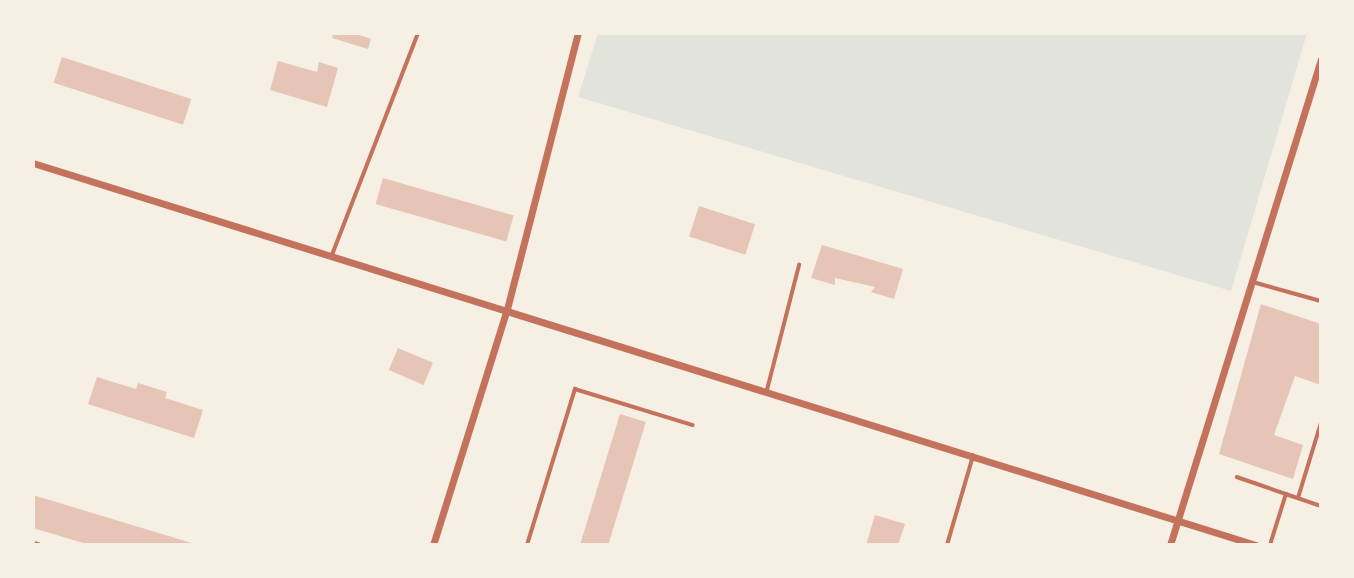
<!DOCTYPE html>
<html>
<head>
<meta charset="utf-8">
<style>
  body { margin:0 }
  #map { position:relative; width:1354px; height:578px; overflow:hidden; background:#f6efe4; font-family:Ubuntu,sans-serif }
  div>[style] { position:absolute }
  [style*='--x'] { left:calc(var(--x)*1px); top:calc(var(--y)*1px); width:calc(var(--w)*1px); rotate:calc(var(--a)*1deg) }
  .green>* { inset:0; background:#e2e4dc }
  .building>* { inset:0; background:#e6c5b7; transform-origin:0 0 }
  .service>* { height:3.5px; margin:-1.75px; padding:0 1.75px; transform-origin:1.75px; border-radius:1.75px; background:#c5725c }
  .minor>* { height:7px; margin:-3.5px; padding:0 3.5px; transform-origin:3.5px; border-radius:3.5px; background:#c5725c }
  span { translate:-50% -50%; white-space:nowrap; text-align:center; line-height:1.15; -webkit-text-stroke:6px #f6efe4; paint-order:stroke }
  .frame { position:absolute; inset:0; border:35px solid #f6efe4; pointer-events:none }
</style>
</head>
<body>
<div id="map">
  <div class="green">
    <i style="clip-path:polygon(598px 33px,1307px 33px,1231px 291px,578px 97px)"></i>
  </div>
  <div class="building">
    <i style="clip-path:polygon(333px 33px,354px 33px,371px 39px,368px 49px,332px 38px)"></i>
    <i style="left:62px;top:57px;width:136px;height:27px;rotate:18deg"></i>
    <i style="clip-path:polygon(278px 61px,317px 72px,319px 62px,338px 68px,327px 107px,270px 90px)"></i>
    <i style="left:383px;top:178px;width:136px;height:27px;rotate:16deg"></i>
    <i style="left:699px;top:206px;width:59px;height:32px;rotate:18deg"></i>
    <i style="clip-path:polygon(822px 245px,903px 269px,894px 299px,871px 292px,875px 287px,835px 278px,835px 285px,811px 278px)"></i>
    <i style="clip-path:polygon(1261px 304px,1321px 324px,1321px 385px,1295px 376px,1274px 435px,1303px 445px,1293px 479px,1219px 454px)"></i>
    <i style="left:398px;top:348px;width:38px;height:24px;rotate:23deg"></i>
    <i style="clip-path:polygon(97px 377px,136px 389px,138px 383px,167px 392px,165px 398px,203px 410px,194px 438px,88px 404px)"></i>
    <i style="left:620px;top:414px;width:27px;height:137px;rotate:17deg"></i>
    <i style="clip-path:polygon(33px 495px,195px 544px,195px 545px,90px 545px,33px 528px)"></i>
    <i style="clip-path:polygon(875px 515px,905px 524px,898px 545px,866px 545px)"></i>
  </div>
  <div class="service">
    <i style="--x:33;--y:47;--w:19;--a:90"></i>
    <i style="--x:332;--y:255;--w:238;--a:-68.8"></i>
    <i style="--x:1253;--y:282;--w:71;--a:15.6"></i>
    <i style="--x:767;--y:390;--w:129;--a:-75.6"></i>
    <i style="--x:1237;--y:477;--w:52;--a:19.1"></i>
    <i style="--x:1298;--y:498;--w:78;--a:-73"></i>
    <i style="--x:527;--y:545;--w:163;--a:-72.9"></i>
    <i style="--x:575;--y:389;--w:123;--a:17"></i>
    <i style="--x:947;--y:545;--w:93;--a:-73.7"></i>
    <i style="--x:1270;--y:545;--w:53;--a:-72.6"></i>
    <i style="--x:1286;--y:494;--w:37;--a:19"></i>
  </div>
  <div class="minor">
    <i style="--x:33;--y:163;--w:1281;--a:17.35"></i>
    <i style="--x:33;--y:544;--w:4;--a:14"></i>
    <i style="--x:433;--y:545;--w:247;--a:-72.6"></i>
    <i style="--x:507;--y:309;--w:285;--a:-75.6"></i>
    <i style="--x:1170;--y:545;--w:509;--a:-72.74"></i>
  </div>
  <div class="frame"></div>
</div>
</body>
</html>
